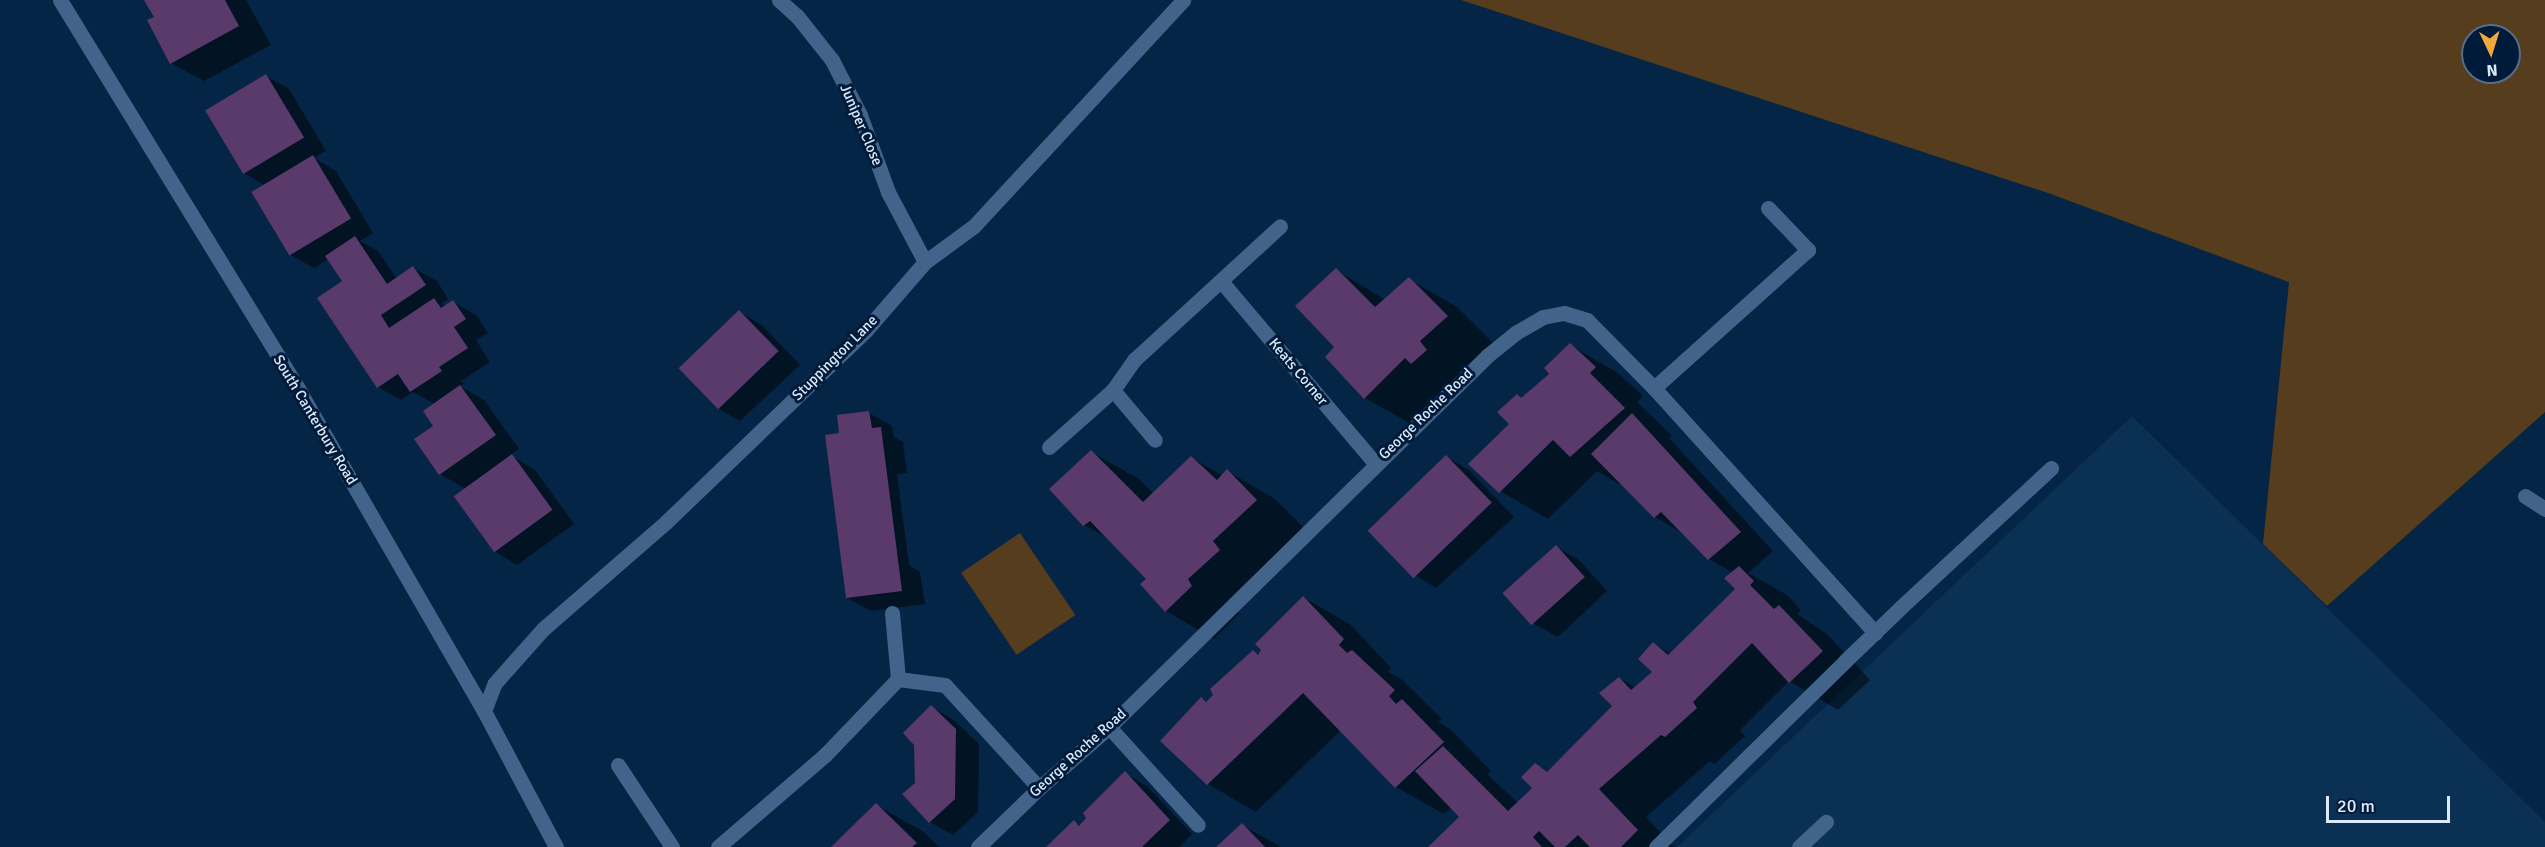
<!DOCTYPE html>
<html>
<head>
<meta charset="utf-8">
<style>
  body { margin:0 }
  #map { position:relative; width:2545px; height:847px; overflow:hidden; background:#042545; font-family:Signika,sans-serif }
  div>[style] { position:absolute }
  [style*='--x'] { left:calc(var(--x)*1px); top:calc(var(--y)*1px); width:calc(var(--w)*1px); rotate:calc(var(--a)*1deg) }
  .built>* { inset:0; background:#0a3053 }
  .green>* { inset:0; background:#553d1d; transform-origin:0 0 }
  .shadow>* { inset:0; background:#0007 }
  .building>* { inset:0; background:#593a6b; transform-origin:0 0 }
  .service>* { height:15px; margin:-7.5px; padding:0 7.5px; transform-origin:7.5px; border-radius:7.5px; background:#42648a }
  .minor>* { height:15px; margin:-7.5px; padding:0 7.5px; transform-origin:7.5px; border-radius:7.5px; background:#42648a }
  span { translate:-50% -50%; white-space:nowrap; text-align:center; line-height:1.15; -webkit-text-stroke:6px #001b3a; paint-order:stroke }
  .street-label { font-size:15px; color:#dbe9fa }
  .north { position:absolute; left:2461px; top:24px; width:60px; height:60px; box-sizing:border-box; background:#001b3a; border:2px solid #586d87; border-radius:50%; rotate:176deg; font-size:16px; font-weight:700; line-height:24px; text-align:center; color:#dbe9fa }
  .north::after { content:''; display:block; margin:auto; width:21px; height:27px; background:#efa73e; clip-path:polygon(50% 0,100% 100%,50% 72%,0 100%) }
  .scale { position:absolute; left:2326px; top:796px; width:124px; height:27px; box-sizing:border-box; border:3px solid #dbe9fa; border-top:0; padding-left:8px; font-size:18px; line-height:21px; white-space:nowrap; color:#dbe9fa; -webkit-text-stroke:4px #001b3a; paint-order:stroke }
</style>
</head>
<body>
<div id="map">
  <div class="built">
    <i style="clip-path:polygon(2132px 416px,2545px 822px,2545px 847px,1677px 847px)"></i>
  </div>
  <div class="green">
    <i style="clip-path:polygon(evenodd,1461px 0,2545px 0,2545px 412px,2327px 606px,2263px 544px,2289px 282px,2048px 193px,1461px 0,2473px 36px,2509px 36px,2509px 72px,2473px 72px,2473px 36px)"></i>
    <i style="left:1020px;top:533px;width:99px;height:71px;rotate:56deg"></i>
  </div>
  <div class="shadow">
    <i style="clip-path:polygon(146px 0,246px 0,271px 45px,204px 81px,171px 63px,156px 18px)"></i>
    <i style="clip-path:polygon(266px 76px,289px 89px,326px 151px,314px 158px,336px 171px,373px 233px,360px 241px,378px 251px,397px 279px,413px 268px,437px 281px,448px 299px,441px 304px,446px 307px,453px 302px,476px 315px,488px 333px,476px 340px,490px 362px,461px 381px,464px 384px,460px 386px,484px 400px,519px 449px,510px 455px,535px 470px,574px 524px,517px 565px,494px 551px,466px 489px,440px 474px,416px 439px,435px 426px,435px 404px,413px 392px,401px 400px,378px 387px,344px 282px,329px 259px,314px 268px,291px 255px,266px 186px,244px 173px)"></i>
    <i style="clip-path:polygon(1336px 270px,1386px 300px,1409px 279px,1457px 307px,1495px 345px,1413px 425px,1365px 398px,1336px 347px)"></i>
    <i style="clip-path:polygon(739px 312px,762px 325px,800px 365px,740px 421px,717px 408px)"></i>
    <i style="clip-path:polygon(1570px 345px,1618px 373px,1643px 396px,1637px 402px,1672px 436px,1669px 438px,1773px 551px,1748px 573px,1787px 595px,1801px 610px,1797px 614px,1827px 634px,1870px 680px,1838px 710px,1789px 681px,1740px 730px,1745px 736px,1714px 764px,1710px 761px,1646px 817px,1674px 847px,1430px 847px,1461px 817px,1452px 807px,1444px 814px,1396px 787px,1341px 730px,1256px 812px,1208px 784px,1201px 699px,1208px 702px,1253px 652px,1260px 655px,1303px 597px,1351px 625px,1391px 668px,1388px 672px,1401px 679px,1442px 719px,1438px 722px,1450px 729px,1491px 771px,1487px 774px,1518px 803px,1535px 788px,1536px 765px,1549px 773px,1614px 705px,1619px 678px,1636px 688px,1655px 672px,1654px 644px,1671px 654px,1737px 589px,1733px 573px,1709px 559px,1684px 534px,1655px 517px,1621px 482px,1619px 484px,1597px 471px,1548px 519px,1500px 491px,1517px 396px,1523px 399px,1551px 374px)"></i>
    <i style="clip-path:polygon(869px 413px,892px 426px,894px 437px,903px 442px,907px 473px,897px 474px,909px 565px,920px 572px,925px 604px,871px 611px,847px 598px,840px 434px)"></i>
    <i style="clip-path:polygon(1091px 452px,1139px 479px,1154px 494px,1192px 458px,1223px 476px,1227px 471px,1275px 499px,1304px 528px,1235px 607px,1239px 614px,1214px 639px,1166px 611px,1142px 584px,1148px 579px,1110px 539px,1084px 525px)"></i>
    <i style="clip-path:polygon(1446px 457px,1469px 470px,1514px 517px,1436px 588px,1413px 574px)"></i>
    <i style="clip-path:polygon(1556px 547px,1579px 560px,1607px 591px,1558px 637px,1534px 624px)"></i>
    <i style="clip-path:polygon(932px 707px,955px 721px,979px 744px,978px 812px,953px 835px,930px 822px)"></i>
    <i style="clip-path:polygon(1125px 773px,1148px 787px,1192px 834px,1179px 847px,1048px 847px,1074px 822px,1081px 826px)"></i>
    <i style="clip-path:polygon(876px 805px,924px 832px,939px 847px,833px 847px)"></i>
    <i style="clip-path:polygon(1242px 825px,1281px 847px,1219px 847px)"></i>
  </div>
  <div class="building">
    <i style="clip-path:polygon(144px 0,225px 0,239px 26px,170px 64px,147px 20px,154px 17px)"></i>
    <i style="left:266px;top:74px;width:74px;height:71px;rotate:59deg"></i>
    <i style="left:313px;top:155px;width:74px;height:72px;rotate:59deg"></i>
    <i style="clip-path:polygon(355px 236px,387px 284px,413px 266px,426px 285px,381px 315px,389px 328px,434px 298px,441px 308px,453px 300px,466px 319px,454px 327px,468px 348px,439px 367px,442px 371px,410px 392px,398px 374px,377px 388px,317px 298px,342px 281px,325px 256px)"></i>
    <i style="clip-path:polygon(1336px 268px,1375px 307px,1409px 277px,1448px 316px,1420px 341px,1427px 350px,1411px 364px,1405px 358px,1364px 399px,1325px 357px,1334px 347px,1295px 306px)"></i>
    <i style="left:739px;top:310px;width:57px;height:84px;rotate:46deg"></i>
    <i style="clip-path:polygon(1570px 343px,1596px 367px,1590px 373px,1625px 408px,1570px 457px,1553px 440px,1499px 493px,1468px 464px,1509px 424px,1497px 412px,1517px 394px,1521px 398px,1549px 374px,1544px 368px)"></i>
    <i style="clip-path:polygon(460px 385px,496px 435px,439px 475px,414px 439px,433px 426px,423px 411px)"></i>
    <i style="clip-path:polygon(869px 411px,872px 428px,881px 427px,902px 591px,846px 598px,825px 435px,839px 433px,837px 415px)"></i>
    <i style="clip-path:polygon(1632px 413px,1741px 532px,1708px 560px,1661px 512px,1654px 518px,1591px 454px)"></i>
    <i style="clip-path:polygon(1091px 450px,1143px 502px,1191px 456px,1217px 480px,1227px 469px,1257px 500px,1213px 541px,1220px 550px,1188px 579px,1192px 586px,1165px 612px,1140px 584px,1146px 579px,1090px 521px,1083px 526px,1049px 489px)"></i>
    <i style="left:512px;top:454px;width:69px;height:72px;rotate:54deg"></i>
    <i style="left:1446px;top:455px;width:66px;height:109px;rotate:46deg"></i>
    <i style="left:1556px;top:545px;width:43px;height:72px;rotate:48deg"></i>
    <i style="clip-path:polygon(1739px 566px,1754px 581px,1750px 585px,1774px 609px,1779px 605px,1823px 651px,1789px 683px,1752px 643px,1693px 702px,1697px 708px,1665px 737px,1661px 735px,1599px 789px,1638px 830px,1621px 847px,1590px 847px,1578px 835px,1565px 847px,1555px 847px,1539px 831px,1533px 837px,1542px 847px,1428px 847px,1459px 817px,1415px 771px,1443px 746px,1508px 811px,1532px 788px,1521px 777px,1535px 763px,1547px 772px,1612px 706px,1599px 693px,1619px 677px,1631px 690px,1652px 672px,1638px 659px,1653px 642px,1668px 655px,1735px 589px,1724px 578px)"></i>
    <i style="clip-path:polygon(1303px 596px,1344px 639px,1339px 645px,1347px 653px,1352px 650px,1395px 690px,1389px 696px,1396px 704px,1402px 699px,1444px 742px,1395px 788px,1303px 693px,1207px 785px,1160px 741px,1201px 697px,1206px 702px,1213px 695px,1210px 689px,1253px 650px,1258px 655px,1261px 650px,1255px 644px)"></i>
    <i style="clip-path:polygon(931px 705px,956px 729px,955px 799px,929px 823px,902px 794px,915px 783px,914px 745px,903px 733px)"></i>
    <i style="clip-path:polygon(1125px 771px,1170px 820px,1142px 847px,1046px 847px,1074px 820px,1079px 826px,1086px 818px,1083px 813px)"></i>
    <i style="clip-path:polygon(876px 803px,917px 843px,912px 847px,831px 847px)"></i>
    <i style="clip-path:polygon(1242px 823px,1265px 847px,1216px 847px)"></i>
  </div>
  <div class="service">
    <i style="--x:1654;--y:388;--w:207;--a:-41.9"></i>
    <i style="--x:1808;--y:250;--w:58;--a:-133.6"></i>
    <i style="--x:1113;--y:390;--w:37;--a:-55"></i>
    <i style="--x:1049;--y:447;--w:86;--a:-41.7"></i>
    <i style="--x:1113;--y:390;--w:65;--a:50"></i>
    <i style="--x:1900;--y:608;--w:206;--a:-42.8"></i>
    <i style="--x:892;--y:613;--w:66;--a:84.8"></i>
    <i style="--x:898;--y:679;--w:47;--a:7.3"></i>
    <i style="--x:945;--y:685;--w:139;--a:47.6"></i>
    <i style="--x:1109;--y:727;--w:132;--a:47.8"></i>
    <i style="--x:618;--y:765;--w:98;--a:56.6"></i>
    <i style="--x:718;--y:847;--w:141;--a:-40.7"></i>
    <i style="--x:825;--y:755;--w:105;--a:-46.2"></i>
    <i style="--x:1656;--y:847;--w:265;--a:-44.5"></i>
    <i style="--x:1799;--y:847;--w:37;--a:-43"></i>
  </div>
  <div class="minor">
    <i style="--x:60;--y:0;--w:462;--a:58.5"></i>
    <i style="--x:301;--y:394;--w:366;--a:60"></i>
    <i style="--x:484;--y:711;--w:154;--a:62.1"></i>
    <i style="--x:779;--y:0;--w:24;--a:42"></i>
    <i style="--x:797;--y:16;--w:56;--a:51.5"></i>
    <i style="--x:832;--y:60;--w:62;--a:63"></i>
    <i style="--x:860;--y:115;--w:82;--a:70"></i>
    <i style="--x:888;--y:192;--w:79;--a:62.1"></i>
    <i style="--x:1221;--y:281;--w:238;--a:49.8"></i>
    <i style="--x:1134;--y:360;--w:198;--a:-42.5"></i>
    <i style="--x:2525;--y:496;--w:24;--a:33"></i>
    <i style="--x:1845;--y:661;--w:76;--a:-43.9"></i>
    <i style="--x:484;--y:711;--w:30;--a:-69"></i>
    <i style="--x:495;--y:683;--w:72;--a:-48.4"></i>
    <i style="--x:543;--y:629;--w:163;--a:-41"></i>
    <i style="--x:666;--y:522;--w:277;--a:-43.8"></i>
    <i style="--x:866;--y:330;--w:90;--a:-49.1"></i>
    <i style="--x:925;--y:262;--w:61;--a:-36.3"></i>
    <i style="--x:974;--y:226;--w:308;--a:-47.2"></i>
    <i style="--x:978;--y:847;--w:85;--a:-44"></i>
    <i style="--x:1039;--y:788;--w:93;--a:-41.1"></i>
    <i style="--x:1109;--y:727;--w:530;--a:-44.46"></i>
    <i style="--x:1487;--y:356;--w:38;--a:-39"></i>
    <i style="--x:1517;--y:332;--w:30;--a:-30"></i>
    <i style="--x:1543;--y:317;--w:21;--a:-11"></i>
    <i style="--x:1564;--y:313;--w:24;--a:17"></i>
    <i style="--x:1587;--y:320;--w:95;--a:45.4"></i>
    <i style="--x:1654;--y:388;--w:330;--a:47.9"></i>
  </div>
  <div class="street-label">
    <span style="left:861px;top:125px;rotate:67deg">Juniper Close</span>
    <span style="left:835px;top:358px;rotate:-45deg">Stuppington Lane</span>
    <span style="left:1298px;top:372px;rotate:50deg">Keats Corner</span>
    <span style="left:1426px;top:414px;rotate:-44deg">George Roche Road</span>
    <span style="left:315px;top:420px;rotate:59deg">South Canterbury Road</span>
    <span style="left:1078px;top:753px;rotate:-42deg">George Roche Road</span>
  </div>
  <div class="north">N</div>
  <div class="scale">20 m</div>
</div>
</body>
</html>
